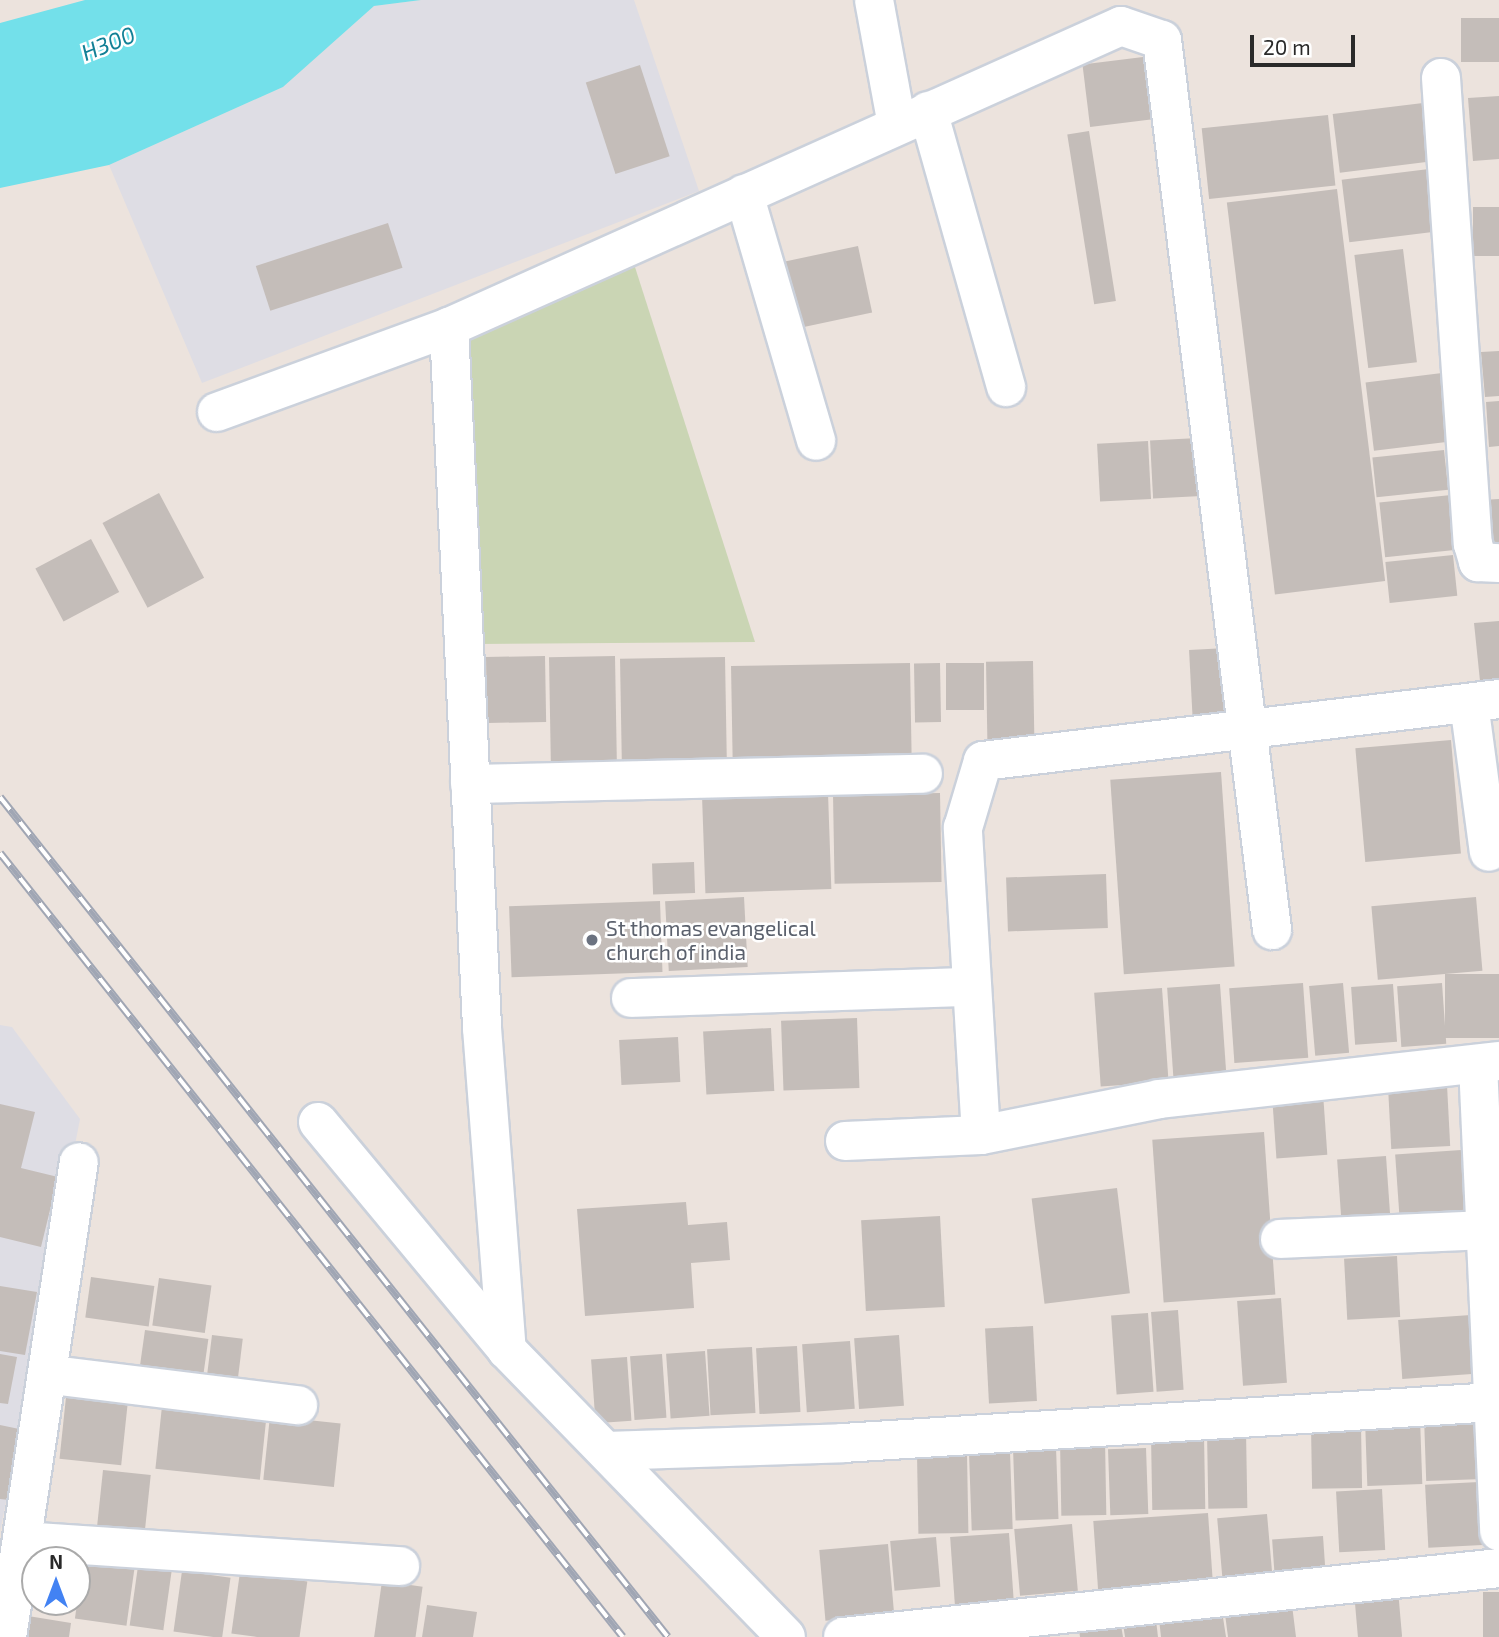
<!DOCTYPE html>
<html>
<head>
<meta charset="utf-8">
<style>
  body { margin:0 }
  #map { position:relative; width:1499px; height:1637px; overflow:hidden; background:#ece3dd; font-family:"Exo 2",sans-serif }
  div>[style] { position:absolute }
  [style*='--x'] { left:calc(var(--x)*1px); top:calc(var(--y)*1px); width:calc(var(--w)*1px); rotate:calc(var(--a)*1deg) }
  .industrial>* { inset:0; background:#dedde4 }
  .cemetery>* { inset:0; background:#cad5b4 }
  .water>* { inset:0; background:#73e0ea }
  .building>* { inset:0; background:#c4bdb9; transform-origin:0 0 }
  .roads { filter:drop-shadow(2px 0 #cbd1db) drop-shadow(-2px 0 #cbd1db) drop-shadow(0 2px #cbd1db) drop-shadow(0 -2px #cbd1db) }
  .minor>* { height:38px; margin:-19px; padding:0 19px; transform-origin:19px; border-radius:19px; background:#fff }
  .rail>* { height:8px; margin-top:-4px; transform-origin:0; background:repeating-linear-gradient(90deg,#fff 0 16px,#a0a6b4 0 32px); box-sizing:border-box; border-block:2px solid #a0a6b4 }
  .dots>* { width:19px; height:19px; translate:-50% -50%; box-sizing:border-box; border:4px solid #fff; border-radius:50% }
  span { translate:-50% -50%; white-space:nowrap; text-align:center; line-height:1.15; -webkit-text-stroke:5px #fff; paint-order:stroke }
  .worship-label { font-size:21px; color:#5b616d }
  .left { translate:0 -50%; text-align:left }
  .water-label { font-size:23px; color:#128096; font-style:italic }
  .north { position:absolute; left:21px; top:1546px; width:70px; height:70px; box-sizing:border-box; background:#fff; border:2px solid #aaa; border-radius:50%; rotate:0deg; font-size:19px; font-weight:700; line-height:28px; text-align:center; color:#2a2a2a }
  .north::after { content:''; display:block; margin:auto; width:24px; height:32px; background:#4282f3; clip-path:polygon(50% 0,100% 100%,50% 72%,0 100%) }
  .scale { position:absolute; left:1250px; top:35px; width:105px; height:32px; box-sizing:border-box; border:4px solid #2a2a2a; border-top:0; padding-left:9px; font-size:21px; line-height:24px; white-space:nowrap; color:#2a2a2a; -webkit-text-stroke:5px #fff; paint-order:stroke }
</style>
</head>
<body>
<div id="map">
  <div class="industrial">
    <i style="clip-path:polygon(421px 0,634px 0,699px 191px,202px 383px,109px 165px,283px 87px,374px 6px)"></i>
    <i style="clip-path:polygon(0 1025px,12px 1027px,80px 1119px,0 1532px)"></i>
  </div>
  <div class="cemetery">
    <i style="clip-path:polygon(634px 264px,755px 642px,477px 644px,466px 340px)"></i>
  </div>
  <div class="water">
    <i style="clip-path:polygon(85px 0,421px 0,374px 6px,283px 87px,109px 165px,0 188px,0 23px)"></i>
  </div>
  <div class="building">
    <i style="left:1499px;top:18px;width:44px;height:38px;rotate:90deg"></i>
    <i style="left:1143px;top:57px;width:63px;height:61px;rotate:83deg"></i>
    <i style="left:640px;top:65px;width:96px;height:57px;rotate:72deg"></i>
    <i style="clip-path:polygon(1499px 96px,1499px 159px,1473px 161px,1468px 98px)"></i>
    <i style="left:1423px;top:103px;width:59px;height:91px;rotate:83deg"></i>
    <i style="left:1328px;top:115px;width:71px;height:127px;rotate:84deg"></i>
    <i style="left:1089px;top:131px;width:172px;height:22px;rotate:81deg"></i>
    <i style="left:1429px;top:169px;width:63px;height:88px;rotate:83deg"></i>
    <i style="left:1337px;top:189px;width:395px;height:111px;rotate:83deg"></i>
    <i style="left:1499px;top:207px;width:49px;height:26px;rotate:90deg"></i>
    <i style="left:388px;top:223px;width:47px;height:139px;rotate:72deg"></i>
    <i style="left:858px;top:246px;width:68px;height:77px;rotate:78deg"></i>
    <i style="left:1403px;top:249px;width:114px;height:49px;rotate:83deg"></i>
    <i style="clip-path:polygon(1499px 351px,1499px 396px,1485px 397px,1481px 352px)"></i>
    <i style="left:1442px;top:373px;width:69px;height:77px;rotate:83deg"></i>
    <i style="clip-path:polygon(1499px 401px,1499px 446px,1489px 447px,1486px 402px)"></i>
    <i style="left:1198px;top:438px;width:58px;height:48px;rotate:87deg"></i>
    <i style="left:1148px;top:441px;width:58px;height:51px;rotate:87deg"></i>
    <i style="left:1444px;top:450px;width:40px;height:72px;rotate:84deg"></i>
    <i style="left:159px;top:493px;width:96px;height:64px;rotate:62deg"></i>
    <i style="left:1451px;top:495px;width:55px;height:72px;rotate:84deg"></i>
    <i style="clip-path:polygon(1499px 499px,1499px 546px,1487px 547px,1482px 500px)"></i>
    <i style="left:91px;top:539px;width:60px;height:63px;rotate:62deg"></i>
    <i style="left:1453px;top:555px;width:41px;height:68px;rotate:84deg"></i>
    <i style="clip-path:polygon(1499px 621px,1499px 679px,1480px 681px,1474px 623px)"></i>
    <i style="left:1227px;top:648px;width:69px;height:38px;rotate:87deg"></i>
    <i style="left:545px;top:656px;width:66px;height:59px;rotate:89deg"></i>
    <i style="left:615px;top:656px;width:109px;height:66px;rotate:89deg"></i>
    <i style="left:725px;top:657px;width:105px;height:105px;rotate:89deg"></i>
    <i style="left:1033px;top:661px;width:82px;height:47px;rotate:89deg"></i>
    <i style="left:910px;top:663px;width:98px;height:179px;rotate:89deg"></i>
    <i style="left:940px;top:663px;width:59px;height:26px;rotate:89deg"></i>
    <i style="left:984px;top:663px;width:47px;height:38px;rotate:90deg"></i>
    <i style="left:1451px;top:740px;width:114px;height:96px;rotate:85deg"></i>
    <i style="left:1221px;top:772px;width:195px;height:111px;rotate:86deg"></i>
    <i style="left:828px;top:793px;width:96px;height:126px;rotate:88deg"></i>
    <i style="left:940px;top:793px;width:89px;height:107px;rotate:89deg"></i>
    <i style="left:694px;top:862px;width:31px;height:42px;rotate:88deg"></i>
    <i style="left:1106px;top:874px;width:54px;height:100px;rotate:88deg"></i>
    <i style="left:744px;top:897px;width:70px;height:79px;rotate:87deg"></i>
    <i style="left:1476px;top:897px;width:74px;height:105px;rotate:85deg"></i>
    <i style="left:660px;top:901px;width:71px;height:151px;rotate:88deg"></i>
    <i style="left:1499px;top:974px;width:64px;height:54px;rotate:90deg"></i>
    <i style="left:1303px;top:983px;width:75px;height:74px;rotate:86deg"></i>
    <i style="left:1343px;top:983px;width:70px;height:34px;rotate:85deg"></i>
    <i style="left:1442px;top:983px;width:61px;height:45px;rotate:86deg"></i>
    <i style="left:1220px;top:984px;width:91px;height:53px;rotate:86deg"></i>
    <i style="left:1393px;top:984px;width:58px;height:42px;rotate:86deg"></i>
    <i style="left:1162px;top:988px;width:94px;height:68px;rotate:86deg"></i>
    <i style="left:857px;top:1018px;width:70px;height:76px;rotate:88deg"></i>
    <i style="left:771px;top:1028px;width:63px;height:68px;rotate:87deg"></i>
    <i style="left:678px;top:1037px;width:45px;height:59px;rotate:87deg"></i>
    <i style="left:1447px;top:1085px;width:61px;height:59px;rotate:87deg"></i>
    <i style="left:1323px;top:1093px;width:62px;height:51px;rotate:86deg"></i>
    <i style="clip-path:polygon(0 1104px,35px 1112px,21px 1168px,58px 1177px,41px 1247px,0 1237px)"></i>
    <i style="left:1264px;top:1132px;width:163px;height:112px;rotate:86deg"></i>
    <i style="left:1461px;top:1150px;width:60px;height:66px;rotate:86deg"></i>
    <i style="left:1386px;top:1156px;width:60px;height:49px;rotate:86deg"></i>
    <i style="left:1117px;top:1188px;width:106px;height:86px;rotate:83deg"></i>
    <i style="clip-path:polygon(686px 1202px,688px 1225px,727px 1222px,730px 1260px,691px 1263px,694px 1308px,585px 1316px,577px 1209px)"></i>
    <i style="left:940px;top:1216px;width:91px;height:79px;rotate:87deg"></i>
    <i style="left:1397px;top:1256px;width:61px;height:53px;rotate:87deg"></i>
    <i style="left:91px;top:1277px;width:64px;height:41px;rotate:8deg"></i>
    <i style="left:159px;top:1278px;width:53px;height:48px;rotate:8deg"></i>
    <i style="clip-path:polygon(0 1286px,37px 1292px,25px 1355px,0 1351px)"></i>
    <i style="left:1281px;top:1298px;width:85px;height:44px;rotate:86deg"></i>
    <i style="left:1178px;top:1310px;width:80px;height:27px;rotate:86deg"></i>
    <i style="left:1148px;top:1313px;width:79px;height:37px;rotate:86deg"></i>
    <i style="left:1471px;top:1315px;width:59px;height:73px;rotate:86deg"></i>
    <i style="left:1033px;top:1326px;width:75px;height:48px;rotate:87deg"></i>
    <i style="left:145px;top:1330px;width:64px;height:47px;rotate:8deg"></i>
    <i style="left:212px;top:1335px;width:31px;height:49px;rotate:7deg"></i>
    <i style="left:899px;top:1335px;width:71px;height:45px;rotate:86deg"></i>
    <i style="left:850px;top:1341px;width:68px;height:48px;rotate:86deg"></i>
    <i style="left:797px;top:1346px;width:66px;height:41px;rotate:87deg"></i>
    <i style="left:752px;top:1347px;width:66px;height:45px;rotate:87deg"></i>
    <i style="left:705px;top:1351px;width:65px;height:39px;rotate:86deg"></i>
    <i style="clip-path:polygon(0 1354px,17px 1357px,8px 1404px,0 1403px)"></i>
    <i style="left:662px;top:1354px;width:64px;height:32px;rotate:86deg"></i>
    <i style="left:627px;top:1357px;width:64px;height:36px;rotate:86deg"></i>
    <i style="left:66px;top:1397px;width:62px;height:62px;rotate:6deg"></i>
    <i style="left:162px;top:1406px;width:105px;height:63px;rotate:6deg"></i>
    <i style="left:270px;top:1416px;width:71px;height:64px;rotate:6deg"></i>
    <i style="left:1481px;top:1416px;width:63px;height:57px;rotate:88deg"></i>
    <i style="left:1420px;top:1418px;width:66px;height:55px;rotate:88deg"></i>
    <i style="clip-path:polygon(0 1425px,24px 1430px,9px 1500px,0 1499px)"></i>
    <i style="left:1361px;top:1426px;width:62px;height:50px;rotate:89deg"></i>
    <i style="left:1246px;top:1431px;width:77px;height:39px;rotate:89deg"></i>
    <i style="left:1204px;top:1435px;width:74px;height:53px;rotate:89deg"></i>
    <i style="left:1105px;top:1439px;width:76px;height:45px;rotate:89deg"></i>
    <i style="left:1056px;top:1447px;width:72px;height:43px;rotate:88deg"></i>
    <i style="left:1146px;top:1448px;width:66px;height:38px;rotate:88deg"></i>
    <i style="left:1010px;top:1452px;width:77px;height:41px;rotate:88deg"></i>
    <i style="left:967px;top:1453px;width:80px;height:50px;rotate:89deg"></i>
    <i style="left:103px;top:1470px;width:48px;height:58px;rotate:6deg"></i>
    <i style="left:1479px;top:1482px;width:63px;height:54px;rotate:87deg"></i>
    <i style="left:1382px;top:1489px;width:61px;height:46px;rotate:87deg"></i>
    <i style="left:1208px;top:1513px;width:70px;height:115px;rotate:86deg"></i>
    <i style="left:1267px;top:1514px;width:60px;height:50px;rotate:85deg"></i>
    <i style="left:1072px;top:1524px;width:67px;height:58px;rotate:85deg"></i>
    <i style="left:1009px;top:1533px;width:71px;height:59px;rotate:86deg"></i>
    <i style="left:1323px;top:1536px;width:32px;height:51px;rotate:86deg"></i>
    <i style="left:936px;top:1537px;width:50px;height:46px;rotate:85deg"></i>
    <i style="left:888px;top:1544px;width:71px;height:69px;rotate:85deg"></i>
    <i style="left:83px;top:1561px;width:52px;height:58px;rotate:8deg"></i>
    <i style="left:138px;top:1566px;width:34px;height:60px;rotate:8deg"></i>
    <i style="left:182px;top:1571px;width:49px;height:61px;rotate:8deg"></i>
    <i style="left:240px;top:1572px;width:68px;height:62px;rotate:8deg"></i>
    <i style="left:382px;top:1581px;width:41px;height:57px;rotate:8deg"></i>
    <i style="left:1398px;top:1590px;width:47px;height:44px;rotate:85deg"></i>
    <i style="left:1499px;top:1592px;width:45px;height:16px;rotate:90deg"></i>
    <i style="clip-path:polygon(427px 1605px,477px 1612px,473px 1637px,422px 1637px)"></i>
    <i style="clip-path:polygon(1292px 1605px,1296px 1637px,1228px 1637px,1225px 1614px)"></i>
    <i style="clip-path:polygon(1222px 1611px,1226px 1637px,1161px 1637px,1159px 1619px)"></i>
    <i style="clip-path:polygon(28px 1616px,71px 1623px,69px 1637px,24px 1637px)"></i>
    <i style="clip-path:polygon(1156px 1620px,1158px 1637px,1125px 1637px,1123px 1624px)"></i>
    <i style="clip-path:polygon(1121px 1625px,1123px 1637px,1080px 1637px,1079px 1630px)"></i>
  </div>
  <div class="roads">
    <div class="minor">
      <i style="--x:874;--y:0;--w:127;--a:79.6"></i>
      <i style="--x:1441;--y:78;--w:467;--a:86.1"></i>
      <i style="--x:1473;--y:544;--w:19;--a:74"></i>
      <i style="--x:1478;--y:562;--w:21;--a:3"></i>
      <i style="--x:928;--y:111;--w:287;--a:74.2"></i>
      <i style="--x:744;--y:194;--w:257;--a:73.7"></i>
      <i style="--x:449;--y:327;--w:702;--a:87.3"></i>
      <i style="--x:482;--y:1028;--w:323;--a:85.6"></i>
      <i style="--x:217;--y:412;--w:247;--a:-20.1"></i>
      <i style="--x:449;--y:327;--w:736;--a:-24.13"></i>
      <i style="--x:1121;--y:26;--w:43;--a:18.9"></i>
      <i style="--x:1162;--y:40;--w:897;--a:82.95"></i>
      <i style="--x:1469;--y:703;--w:150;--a:82.4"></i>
      <i style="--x:470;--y:784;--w:453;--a:-1.3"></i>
      <i style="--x:631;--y:998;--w:337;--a:-1.9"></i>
      <i style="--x:1478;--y:1064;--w:468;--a:87.4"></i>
      <i style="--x:318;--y:1122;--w:296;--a:50.3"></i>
      <i style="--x:507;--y:1350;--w:400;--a:45.8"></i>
      <i style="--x:981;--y:1135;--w:308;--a:-93.4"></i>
      <i style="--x:963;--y:828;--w:70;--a:-73.4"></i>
      <i style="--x:983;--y:761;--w:520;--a:-6.85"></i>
      <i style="--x:845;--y:1141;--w:136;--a:-2.5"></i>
      <i style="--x:981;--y:1135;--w:182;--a:-11.4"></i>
      <i style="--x:1159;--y:1099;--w:342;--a:-6.4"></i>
      <i style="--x:1280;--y:1239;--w:206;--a:-2.5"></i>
      <i style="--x:52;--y:1375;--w:248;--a:7"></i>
      <i style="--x:606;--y:1451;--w:237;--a:-1.9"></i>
      <i style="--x:843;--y:1443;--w:652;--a:-3.6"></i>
      <i style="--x:22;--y:1541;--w:379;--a:3.8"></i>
      <i style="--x:7;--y:1637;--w:480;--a:-81.4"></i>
      <i style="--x:843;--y:1637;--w:660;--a:-6"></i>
    </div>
  </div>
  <div class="rail">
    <i style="--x:0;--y:797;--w:1073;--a:51.51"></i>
    <i style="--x:0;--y:853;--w:1001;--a:51.53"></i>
  </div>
  <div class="dots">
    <i style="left:592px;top:940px;background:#6b7280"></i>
  </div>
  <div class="worship-label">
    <span class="left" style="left:606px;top:940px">St thomas evangelical<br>church of india</span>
  </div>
  <div class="water-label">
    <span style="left:108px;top:43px;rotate:-22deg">H300</span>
  </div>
  <div class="north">N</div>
  <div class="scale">20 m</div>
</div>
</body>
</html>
